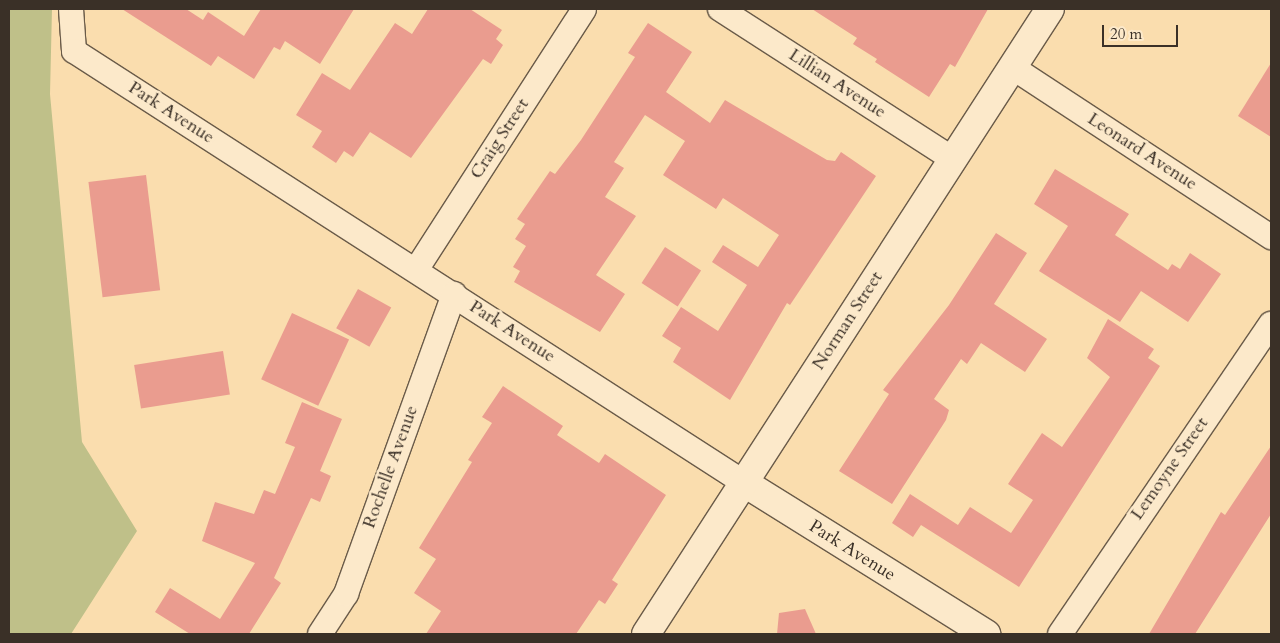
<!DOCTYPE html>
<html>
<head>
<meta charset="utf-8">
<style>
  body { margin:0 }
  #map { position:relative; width:1280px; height:643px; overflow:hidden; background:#faddae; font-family:Cardo,serif }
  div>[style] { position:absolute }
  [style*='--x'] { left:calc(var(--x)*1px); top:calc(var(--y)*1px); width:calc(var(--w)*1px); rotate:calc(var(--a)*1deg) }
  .green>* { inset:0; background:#bfc089 }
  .building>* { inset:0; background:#ea9c8f; transform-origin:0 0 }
  .roads { filter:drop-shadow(1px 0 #6a5b49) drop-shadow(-1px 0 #6a5b49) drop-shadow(0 1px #6a5b49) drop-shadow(0 -1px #6a5b49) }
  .street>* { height:24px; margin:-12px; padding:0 12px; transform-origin:12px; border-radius:12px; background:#fce9ca }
  .secondary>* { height:28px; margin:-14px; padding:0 14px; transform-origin:14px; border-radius:14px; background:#fce9ca }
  span { translate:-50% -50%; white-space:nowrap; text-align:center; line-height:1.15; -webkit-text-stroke:5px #fce9ca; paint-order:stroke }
  .street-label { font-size:18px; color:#3a3027 }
  .frame { position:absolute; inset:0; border:10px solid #3a3027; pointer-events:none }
  .scale { position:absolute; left:1102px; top:25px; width:76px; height:22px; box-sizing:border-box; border:2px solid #3a3027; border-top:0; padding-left:6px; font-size:15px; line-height:18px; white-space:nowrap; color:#3a3027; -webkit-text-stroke:4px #fce9ca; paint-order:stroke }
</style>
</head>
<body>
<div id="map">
  <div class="green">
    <i style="clip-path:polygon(9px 9px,52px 9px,50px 94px,82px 442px,137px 531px,71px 634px,9px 634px)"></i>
  </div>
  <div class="building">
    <i style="clip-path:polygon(122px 9px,186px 9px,203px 20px,208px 12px,244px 36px,261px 9px,354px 9px,320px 64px,285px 41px,280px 50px,274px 47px,254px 79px,218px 56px,211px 66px)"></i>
    <i style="clip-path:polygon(428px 9px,470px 9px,502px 30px,496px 39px,503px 45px,491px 64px,483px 59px,411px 158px,370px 132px,353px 157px,344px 151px,336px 163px,312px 147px,322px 131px,296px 115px,322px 73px,350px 90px,395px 23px,412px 34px)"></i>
    <i style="clip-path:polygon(812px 9px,988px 9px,955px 67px,950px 64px,929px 97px,875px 62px,877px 59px,853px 44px,857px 38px)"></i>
    <i style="clip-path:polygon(648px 23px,692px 52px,666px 92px,710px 123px,725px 100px,827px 160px,835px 161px,841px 152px,876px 176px,790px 305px,787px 303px,730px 400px,673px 362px,681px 348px,662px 336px,681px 307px,718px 331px,747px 285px,712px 262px,723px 245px,758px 267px,779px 235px,723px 198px,716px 209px,663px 175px,685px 141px,645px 115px,614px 162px,624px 168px,605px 197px,636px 216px,596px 275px,625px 294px,600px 332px,514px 282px,520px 271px,513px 267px,526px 246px,515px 239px,525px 224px,517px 219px,550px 171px,555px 174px,581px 140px,635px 57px,628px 53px)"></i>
    <i style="clip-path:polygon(1271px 63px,1271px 137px,1238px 116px)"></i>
    <i style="clip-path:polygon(1055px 169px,1129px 214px,1115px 235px,1168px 270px,1172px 264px,1180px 269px,1190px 253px,1221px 274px,1188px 322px,1141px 291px,1120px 322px,1039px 271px,1068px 226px,1034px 204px)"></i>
    <i style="left:146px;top:175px;width:116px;height:58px;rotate:83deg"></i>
    <i style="clip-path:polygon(996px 233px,1027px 253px,994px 304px,1047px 339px,1025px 372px,981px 343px,967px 364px,961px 359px,934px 399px,949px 410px,946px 420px,892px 504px,839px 471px,889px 394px,883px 390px,949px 305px)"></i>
    <i style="left:665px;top:247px;width:43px;height:43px;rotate:33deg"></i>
    <i style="left:358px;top:289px;width:38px;height:45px;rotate:29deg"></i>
    <i style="left:292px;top:313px;width:63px;height:73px;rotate:25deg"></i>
    <i style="clip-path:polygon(1108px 319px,1154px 349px,1148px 358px,1160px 366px,1019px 587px,921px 525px,913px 537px,892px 523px,910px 494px,958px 525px,970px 507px,1011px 533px,1033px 500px,1008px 484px,1042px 433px,1062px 447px,1110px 377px,1087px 358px)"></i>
    <i style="left:223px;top:351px;width:44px;height:90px;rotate:81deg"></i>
    <i style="clip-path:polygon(503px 386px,563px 426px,557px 435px,599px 463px,605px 454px,666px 495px,612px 580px,618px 584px,605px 604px,599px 600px,576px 634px,426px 634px,441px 611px,414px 593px,436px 559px,419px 548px,472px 462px,468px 460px,492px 423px,482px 417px)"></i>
    <i style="clip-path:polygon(302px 402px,342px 419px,320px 471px,331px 476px,320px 502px,311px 498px,274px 578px,281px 583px,249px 634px,190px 634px,155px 612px,170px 588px,220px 619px,255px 563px,202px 541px,215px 502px,254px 514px,264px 490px,275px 494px,295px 447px,285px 443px)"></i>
    <i style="clip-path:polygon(1271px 446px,1271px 514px,1195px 634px,1149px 634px,1221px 512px,1225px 515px)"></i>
    <i style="clip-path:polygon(805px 609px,816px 634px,777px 634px,779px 613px)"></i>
  </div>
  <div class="roads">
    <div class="street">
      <i style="--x:71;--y:9;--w:42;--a:85.9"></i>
      <i style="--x:74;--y:51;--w:796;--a:32.79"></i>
      <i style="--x:720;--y:9;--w:278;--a:32.8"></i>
      <i style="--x:1012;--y:67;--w:310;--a:33.3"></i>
      <i style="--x:416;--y:270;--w:310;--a:-57.2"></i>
      <i style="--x:320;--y:634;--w:48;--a:-57"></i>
      <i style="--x:346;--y:594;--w:319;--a:-70.2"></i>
      <i style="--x:1060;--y:634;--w:375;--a:-55.8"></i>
    </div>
    <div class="secondary">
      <i style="--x:743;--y:482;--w:287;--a:32"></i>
      <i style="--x:646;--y:634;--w:744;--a:-57.12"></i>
    </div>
  </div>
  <div class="street-label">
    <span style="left:837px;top:84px;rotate:33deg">Lillian Avenue</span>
    <span style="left:171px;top:113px;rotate:33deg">Park Avenue</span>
    <span style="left:500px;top:139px;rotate:-57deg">Craig Street</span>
    <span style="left:1142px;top:152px;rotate:33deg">Leonard Avenue</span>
    <span style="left:848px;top:321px;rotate:-57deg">Norman Street</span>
    <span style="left:512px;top:332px;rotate:33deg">Park Avenue</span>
    <span style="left:391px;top:467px;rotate:-70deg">Rochelle Avenue</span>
    <span style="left:1170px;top:469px;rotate:-55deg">Lemoyne Street</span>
    <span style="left:852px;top:551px;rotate:32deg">Park Avenue</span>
  </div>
  <div class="frame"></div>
  <div class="scale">20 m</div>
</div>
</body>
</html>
